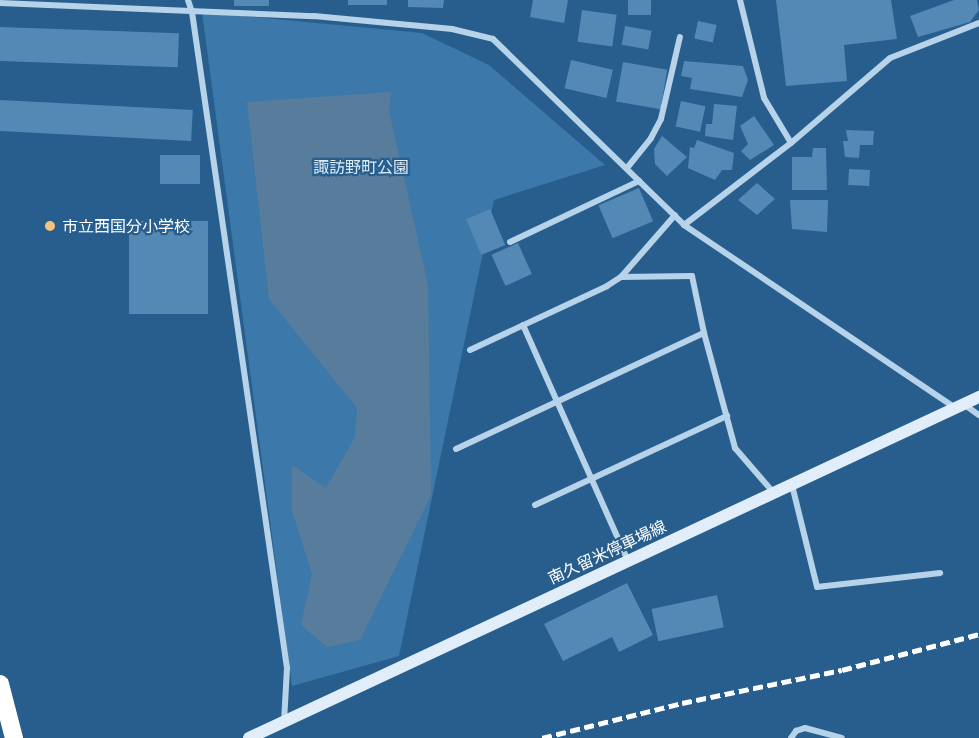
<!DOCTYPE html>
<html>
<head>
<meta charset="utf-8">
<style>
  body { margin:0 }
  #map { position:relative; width:979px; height:738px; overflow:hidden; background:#275e8d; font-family:"Titillium Web","Noto Sans JP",sans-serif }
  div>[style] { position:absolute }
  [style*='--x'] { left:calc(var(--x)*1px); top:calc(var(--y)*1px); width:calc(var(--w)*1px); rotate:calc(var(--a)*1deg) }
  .green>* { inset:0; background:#3c78a9 }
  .water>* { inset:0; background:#587d9c }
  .building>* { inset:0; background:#5489b5; transform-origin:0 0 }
  .street>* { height:6px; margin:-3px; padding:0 3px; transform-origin:3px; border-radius:3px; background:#b7d3ea }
  .secondary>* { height:12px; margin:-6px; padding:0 6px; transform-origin:6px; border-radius:6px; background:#e1eef9 }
  .highway>* { height:18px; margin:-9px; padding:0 9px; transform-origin:9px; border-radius:9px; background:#fff }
  .rail>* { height:4.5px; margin-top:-2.25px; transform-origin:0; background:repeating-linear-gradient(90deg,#fff 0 10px,transparent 0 14.5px) }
  .dots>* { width:16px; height:16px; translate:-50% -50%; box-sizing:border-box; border:3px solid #275e8d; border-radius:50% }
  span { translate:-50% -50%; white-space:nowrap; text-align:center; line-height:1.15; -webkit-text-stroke:4.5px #275e8d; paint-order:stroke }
  .park-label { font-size:16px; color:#dbebf8 }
  .poi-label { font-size:16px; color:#fff }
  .left { translate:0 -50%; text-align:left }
  .street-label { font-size:16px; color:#fff }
</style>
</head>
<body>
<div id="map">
  <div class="green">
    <i style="clip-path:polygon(202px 12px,422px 33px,489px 65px,605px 165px,494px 200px,399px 656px,292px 686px)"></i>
  </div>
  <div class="water">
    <i style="clip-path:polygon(391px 92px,389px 111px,428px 285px,431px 495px,360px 640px,327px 647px,301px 625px,312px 574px,292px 511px,292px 465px,326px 488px,355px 437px,357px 408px,269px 299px,247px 102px)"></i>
  </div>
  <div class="building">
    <i style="left:234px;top:0;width:35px;height:6px"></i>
    <i style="left:348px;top:0;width:39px;height:5px"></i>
    <i style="clip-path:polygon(408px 0,444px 0,443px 8px,408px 7px)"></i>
    <i style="clip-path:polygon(533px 0,568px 0,564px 23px,530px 17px)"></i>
    <i style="left:628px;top:0;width:23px;height:15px"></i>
    <i style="clip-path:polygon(776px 0,891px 0,897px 39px,844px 45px,847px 81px,786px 86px)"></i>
    <i style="clip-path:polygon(954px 0,977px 0,979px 10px,970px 22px,918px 37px,910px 16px)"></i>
    <i style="left:582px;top:10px;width:35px;height:32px;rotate:8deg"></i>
    <i style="left:698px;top:21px;width:19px;height:18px;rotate:12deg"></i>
    <i style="left:625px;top:26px;width:27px;height:19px;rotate:10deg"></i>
    <i style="left:0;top:27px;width:179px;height:34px;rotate:2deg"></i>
    <i style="left:571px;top:60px;width:43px;height:29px;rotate:13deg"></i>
    <i style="clip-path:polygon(684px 61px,743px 66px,748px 80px,742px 97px,690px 89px,692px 78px,681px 76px)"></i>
    <i style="left:623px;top:62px;width:45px;height:40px;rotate:10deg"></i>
    <i style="left:0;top:100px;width:193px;height:31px;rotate:3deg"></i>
    <i style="left:681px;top:101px;width:25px;height:26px;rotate:12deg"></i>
    <i style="clip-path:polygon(714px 104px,737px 106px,733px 140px,705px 136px,706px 124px,712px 124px)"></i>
    <i style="clip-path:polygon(754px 116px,774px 145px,750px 160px,741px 151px,748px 144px,740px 126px)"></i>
    <i style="clip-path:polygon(846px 130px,874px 131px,873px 145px,860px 145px,859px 158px,845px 157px,843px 141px,848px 141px)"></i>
    <i style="clip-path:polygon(662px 136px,687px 157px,667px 176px,655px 164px,654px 149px)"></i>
    <i style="clip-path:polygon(697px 140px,734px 153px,732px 170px,722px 170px,715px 180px,688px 168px,690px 147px,694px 148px)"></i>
    <i style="clip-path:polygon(813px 148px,826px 148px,827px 190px,792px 190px,792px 157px,812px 157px)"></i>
    <i style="left:160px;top:155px;width:40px;height:29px"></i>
    <i style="left:849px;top:169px;width:21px;height:16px;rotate:3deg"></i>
    <i style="clip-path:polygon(757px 183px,775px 199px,757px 215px,738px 200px)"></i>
    <i style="left:639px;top:188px;width:36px;height:44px;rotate:67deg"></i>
    <i style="clip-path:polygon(790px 200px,828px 200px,827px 232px,792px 229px)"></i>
    <i style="left:490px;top:209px;width:39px;height:26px;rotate:67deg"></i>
    <i style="left:129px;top:221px;width:79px;height:93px"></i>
    <i style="left:518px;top:243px;width:34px;height:29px;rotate:66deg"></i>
    <i style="clip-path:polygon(627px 583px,653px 635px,619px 652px,612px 637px,563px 661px,544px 624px)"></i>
    <i style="left:717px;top:595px;width:33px;height:67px;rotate:78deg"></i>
  </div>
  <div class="street">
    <i style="--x:188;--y:0;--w:13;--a:72"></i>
    <i style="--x:192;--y:12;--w:663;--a:81.76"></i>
    <i style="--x:287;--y:668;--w:54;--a:93.2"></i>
    <i style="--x:740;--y:0;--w:101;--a:76.2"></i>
    <i style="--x:764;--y:98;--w:52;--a:59"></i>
    <i style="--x:0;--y:3;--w:314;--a:2.4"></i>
    <i style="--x:314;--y:16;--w:139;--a:5.4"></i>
    <i style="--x:452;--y:29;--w:42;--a:13.7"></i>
    <i style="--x:493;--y:39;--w:267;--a:44.2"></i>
    <i style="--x:684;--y:225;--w:327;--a:34"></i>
    <i style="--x:627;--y:168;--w:38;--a:-51"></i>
    <i style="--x:651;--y:138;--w:21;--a:-62"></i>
    <i style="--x:661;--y:119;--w:84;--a:-77"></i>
    <i style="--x:684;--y:225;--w:135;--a:-37.5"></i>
    <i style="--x:791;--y:143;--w:130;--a:-40.6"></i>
    <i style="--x:890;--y:58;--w:96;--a:-21.5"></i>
    <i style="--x:510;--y:242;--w:143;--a:-25.3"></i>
    <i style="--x:621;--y:277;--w:71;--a:-0.8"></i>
    <i style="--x:692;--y:276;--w:58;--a:78.1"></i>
    <i style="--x:704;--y:333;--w:119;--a:74.9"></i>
    <i style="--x:735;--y:448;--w:58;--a:49.2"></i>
    <i style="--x:523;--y:325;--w:258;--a:66"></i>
    <i style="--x:470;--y:350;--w:151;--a:-25"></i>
    <i style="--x:607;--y:286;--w:17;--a:-33"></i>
    <i style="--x:621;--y:277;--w:82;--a:-48.9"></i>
    <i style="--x:965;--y:405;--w:17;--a:36"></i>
    <i style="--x:456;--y:449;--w:274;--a:-25.1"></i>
    <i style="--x:792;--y:485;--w:105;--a:76.2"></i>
    <i style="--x:817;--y:587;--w:124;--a:-6.5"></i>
    <i style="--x:535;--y:505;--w:212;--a:-24.9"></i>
    <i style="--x:791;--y:738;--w:9;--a:-54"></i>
    <i style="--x:796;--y:731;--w:9;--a:-18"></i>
    <i style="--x:805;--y:728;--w:38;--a:15"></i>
  </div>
  <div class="secondary">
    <i style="--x:249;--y:738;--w:806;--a:-25.04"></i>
  </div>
  <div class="highway">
    <i style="--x:0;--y:684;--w:56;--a:75.5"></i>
  </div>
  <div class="rail">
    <i style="--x:542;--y:738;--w:144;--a:-14"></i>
    <i style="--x:682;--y:703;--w:163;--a:-11.7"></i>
    <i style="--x:842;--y:670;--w:142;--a:-14.7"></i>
  </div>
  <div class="dots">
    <i style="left:50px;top:226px;background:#f3c47d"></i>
  </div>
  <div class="park-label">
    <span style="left:361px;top:167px">諏訪野町公園</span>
  </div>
  <div class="poi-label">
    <span class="left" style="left:62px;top:226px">市立西国分小学校</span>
  </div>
  <div class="street-label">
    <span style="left:607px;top:552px;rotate:-25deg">南久留米停車場線</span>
  </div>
</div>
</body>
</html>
